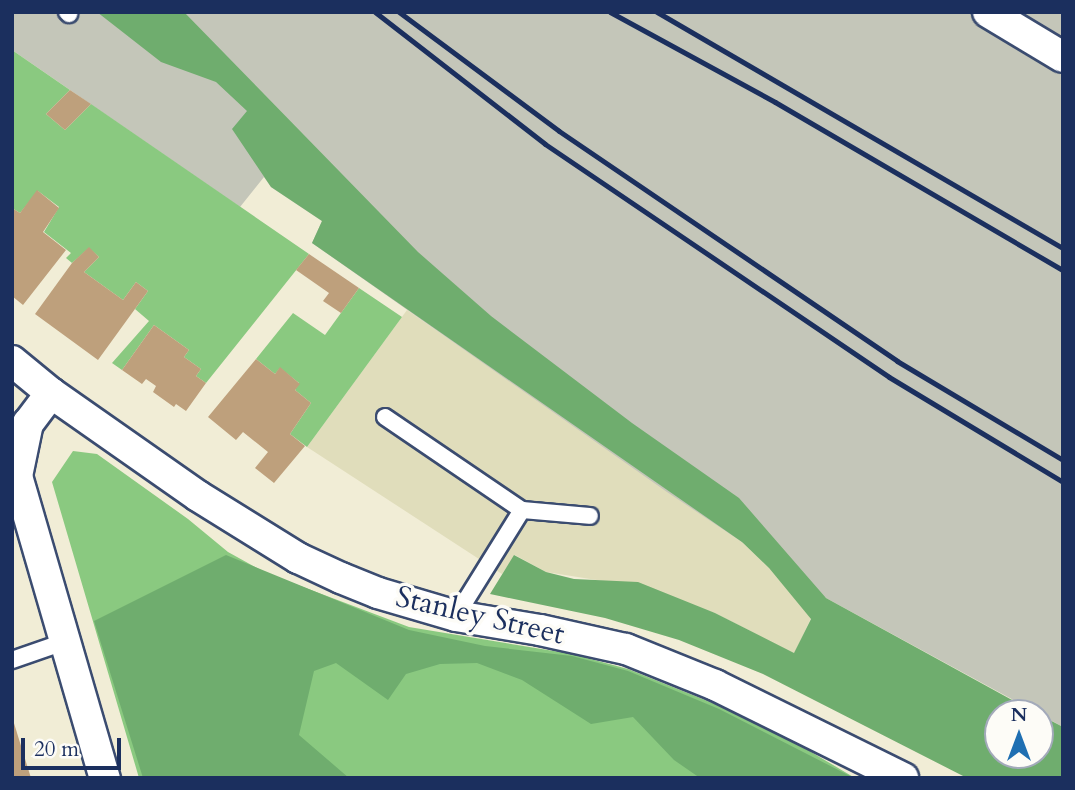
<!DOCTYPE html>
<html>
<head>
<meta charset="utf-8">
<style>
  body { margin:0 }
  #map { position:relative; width:1075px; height:790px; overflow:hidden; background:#f1edd6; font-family:Cardo,serif }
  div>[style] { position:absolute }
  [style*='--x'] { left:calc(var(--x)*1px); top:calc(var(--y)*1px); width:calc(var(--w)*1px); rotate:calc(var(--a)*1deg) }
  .built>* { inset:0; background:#e0ddbb }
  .industrial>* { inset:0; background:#c4c6b9 }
  .green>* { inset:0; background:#8ac980 }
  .forest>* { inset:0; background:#6fad6e }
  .building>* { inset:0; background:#bea07c }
  .roads { filter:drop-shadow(2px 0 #3b4c70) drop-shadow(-2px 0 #3b4c70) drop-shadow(0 2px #3b4c70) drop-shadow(0 -2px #3b4c70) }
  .service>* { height:16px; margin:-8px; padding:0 8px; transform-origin:8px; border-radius:8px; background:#fff }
  .minor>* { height:30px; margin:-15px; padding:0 15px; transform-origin:15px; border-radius:15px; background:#fff }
  .rail>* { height:5px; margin:-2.5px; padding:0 2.5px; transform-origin:2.5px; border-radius:2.5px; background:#1b2f5e }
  span { translate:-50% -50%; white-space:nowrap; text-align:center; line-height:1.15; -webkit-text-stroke:7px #fdfcf7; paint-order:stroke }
  .street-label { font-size:30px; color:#1b2f5e }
  .frame { position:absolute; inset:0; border:14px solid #1b2f5e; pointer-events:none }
  .north { position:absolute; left:984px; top:699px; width:70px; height:70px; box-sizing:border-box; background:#fdfcf7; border:2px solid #a3aaba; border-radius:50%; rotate:0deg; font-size:19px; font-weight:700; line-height:28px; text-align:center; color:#1b2f5e }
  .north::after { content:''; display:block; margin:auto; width:24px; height:32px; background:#1f6fb2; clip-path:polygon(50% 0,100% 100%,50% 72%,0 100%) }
  .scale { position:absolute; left:21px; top:738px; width:100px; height:32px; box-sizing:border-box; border:4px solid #1b2f5e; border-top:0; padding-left:9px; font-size:21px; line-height:24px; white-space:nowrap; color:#1b2f5e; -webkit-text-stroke:5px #fdfcf7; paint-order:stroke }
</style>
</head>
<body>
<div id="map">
  <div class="built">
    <i style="clip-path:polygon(407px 310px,742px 542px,769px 568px,811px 618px,794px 654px,715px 613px,603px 581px,546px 572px,515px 555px,502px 574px,307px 447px)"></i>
  </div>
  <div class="industrial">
    <i style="clip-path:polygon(12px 12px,1063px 12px,1063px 727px,826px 598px,667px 492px,312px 243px,322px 221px,271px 187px,264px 177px,240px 207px,12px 50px)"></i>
  </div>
  <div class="green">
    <i style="clip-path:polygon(12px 50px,70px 90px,46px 114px,65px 130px,91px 104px,309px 254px,206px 383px,196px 376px,201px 369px,184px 357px,189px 350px,154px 325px,122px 370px,112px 363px,149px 321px,135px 309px,148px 291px,136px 282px,123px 300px,84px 272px,99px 257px,89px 248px,72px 263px,66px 258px,71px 253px,44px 232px,59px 207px,38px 191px,20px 213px,12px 208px)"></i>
    <i style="clip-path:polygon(359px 288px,402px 317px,307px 447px,290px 434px,311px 403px,295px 390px,299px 383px,280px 368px,275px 374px,256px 359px,293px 313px,325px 335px)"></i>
    <i style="clip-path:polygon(73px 451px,97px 454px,188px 519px,228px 552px,266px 573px,409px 627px,572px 654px,628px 669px,720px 706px,796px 743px,855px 778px,139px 778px,52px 482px)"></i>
  </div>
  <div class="forest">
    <i style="clip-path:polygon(97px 12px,184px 12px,418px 252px,491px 316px,632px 423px,739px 498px,826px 598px,1036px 713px,998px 713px,998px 755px,1040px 755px,1040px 715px,1063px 727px,1063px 778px,967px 778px,763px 674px,679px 640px,605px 618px,490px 594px,514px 555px,546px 572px,574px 579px,638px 582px,715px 613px,794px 653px,811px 619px,769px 568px,742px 542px,312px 243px,322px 221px,271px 187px,232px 129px,247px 111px,216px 82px,161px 62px)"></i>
    <i style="clip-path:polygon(226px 555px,409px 630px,485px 646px,572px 656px,628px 671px,719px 709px,850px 776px,700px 778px,674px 760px,633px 717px,591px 724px,522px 680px,477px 663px,440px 664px,406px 674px,388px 700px,336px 663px,314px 671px,299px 735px,349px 778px,143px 778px,94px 621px)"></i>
  </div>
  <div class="building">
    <i style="clip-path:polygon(70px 90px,91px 104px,65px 130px,46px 114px)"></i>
    <i style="clip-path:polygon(37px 190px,59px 208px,43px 232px,66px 250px,23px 305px,12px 296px,12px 208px,20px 213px)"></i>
    <i style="clip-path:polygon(89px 247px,99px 257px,84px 272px,123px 300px,136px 282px,148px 291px,98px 360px,35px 314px,72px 263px)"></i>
    <i style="clip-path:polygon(309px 254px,359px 288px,341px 313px,323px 301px,329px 293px,296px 270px)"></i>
    <i style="clip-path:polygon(154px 325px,189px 350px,184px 357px,201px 369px,196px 376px,206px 383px,186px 411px,176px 404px,174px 407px,153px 392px,156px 386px,146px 379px,142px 384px,122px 370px)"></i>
    <i style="clip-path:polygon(256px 359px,275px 374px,280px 367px,300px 384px,295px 390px,311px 403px,290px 434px,305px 446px,274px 483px,255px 468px,268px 452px,243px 432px,236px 440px,208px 417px)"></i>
    <i style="clip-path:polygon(13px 720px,31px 778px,12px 778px)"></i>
  </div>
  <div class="roads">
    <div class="service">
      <i style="--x:67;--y:12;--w:3;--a:45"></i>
      <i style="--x:385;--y:417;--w:166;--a:34.2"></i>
      <i style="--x:522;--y:510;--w:125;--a:121.9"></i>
      <i style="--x:522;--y:510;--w:68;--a:5"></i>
      <i style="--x:12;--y:660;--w:55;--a:-19.1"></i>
    </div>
    <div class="minor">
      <i style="--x:988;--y:12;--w:87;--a:31"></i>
      <i style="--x:12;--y:361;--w:50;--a:39.4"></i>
      <i style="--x:51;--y:393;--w:179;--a:35"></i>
      <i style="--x:198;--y:496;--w:118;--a:31.8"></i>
      <i style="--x:298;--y:558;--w:47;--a:24.9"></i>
      <i style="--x:341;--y:578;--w:40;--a:22"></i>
      <i style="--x:378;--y:593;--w:81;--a:16.4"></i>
      <i style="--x:456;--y:616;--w:85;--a:9.5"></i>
      <i style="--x:540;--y:630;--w:88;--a:12.5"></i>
      <i style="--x:626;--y:649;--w:96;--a:22"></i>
      <i style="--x:715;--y:685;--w:210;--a:26.3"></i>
      <i style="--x:51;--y:393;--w:38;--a:127"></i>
      <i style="--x:28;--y:423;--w:54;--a:101.7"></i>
      <i style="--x:17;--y:476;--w:315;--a:73.8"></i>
    </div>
  </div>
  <div class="rail">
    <i style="--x:375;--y:12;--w:215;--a:37.8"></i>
    <i style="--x:545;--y:144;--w:415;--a:34.1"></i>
    <i style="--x:889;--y:377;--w:203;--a:31.1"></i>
    <i style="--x:399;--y:12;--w:199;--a:36.6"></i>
    <i style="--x:559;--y:131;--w:409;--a:34.2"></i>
    <i style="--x:897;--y:361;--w:193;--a:30.8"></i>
    <i style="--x:610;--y:12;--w:188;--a:28.6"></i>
    <i style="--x:775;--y:102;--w:333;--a:30.3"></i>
    <i style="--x:657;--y:12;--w:470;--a:30.2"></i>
  </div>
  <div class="street-label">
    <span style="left:480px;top:616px;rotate:13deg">Stanley Street</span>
  </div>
  <div class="frame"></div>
  <div class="north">N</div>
  <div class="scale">20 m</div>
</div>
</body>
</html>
